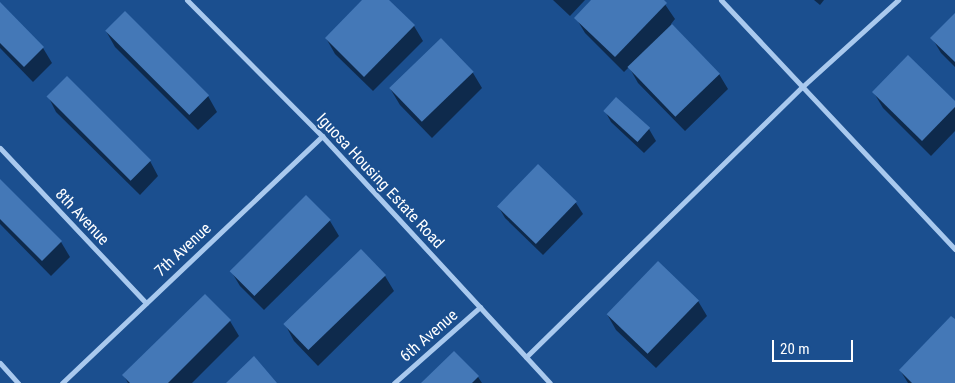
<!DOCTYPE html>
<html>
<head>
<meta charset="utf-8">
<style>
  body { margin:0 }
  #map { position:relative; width:955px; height:383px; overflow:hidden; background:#1b4f8f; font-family:"Roboto Condensed",sans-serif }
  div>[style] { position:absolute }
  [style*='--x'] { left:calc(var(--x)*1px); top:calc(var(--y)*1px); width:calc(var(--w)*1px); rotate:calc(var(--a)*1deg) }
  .shadow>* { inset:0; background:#0007 }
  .building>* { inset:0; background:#4478b7; transform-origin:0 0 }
  .minor>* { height:5px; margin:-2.5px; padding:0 2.5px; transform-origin:2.5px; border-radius:2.5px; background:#a9c9ee }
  span { translate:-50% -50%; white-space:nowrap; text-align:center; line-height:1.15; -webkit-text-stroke:4px #1b4f8f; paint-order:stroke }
  .street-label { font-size:16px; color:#fff }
  .scale { position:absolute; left:772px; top:340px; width:81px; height:22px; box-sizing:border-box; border:2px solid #fff; border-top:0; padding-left:6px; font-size:15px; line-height:18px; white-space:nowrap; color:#fff; -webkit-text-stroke:4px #1b4f8f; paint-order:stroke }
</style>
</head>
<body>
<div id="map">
  <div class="shadow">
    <i style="clip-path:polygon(364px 0,388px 0,414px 26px,423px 41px,373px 91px,335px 54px,326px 38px)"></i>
    <i style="clip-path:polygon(553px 0,585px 0,570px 16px)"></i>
    <i style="clip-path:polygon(593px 0,662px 0,675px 19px,671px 24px,719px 74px,728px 89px,685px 131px,638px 83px,629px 67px,624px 72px,585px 33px,576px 18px)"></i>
    <i style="clip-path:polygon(814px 0,824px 0,820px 5px)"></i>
    <i style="clip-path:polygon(0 4px,43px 48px,52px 63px,33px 82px,0 48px)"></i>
    <i style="clip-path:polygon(125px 13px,208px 96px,217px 112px,198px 130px,115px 47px,106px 31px)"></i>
    <i style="clip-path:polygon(955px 15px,955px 67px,941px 53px,932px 38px)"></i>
    <i style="clip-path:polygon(441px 40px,473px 73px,482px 88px,432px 138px,400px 105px,391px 90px)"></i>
    <i style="clip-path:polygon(874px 93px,955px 102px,955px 131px,931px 156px,883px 108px)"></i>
    <i style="clip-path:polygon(48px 96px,150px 161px,158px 176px,140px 195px,56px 112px)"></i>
    <i style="clip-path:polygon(616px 98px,649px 129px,656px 141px,644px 153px,611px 122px,605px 111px)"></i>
    <i style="clip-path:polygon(0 181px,61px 242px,70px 257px,51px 276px,0 224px)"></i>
    <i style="clip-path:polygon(306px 196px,330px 221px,339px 236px,264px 310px,240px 286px,231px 271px)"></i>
    <i style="clip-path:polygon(576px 203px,583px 214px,543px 255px,505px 218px,498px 206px)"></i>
    <i style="clip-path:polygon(385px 276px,394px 291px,318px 366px,294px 341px,286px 326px)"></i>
    <i style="clip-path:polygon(205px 296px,230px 321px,239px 336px,192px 383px,128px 383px,124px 376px)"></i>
    <i style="clip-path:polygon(698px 301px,707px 316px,656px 368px,616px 330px,607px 314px)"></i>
    <i style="clip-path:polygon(955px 321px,955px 383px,908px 383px,900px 370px)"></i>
    <i style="clip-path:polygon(478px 377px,482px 383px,423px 383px)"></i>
  </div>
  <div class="building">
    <i style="clip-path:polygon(362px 0,389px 0,415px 25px,364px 77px,325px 38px)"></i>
    <i style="clip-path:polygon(591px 0,664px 0,667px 3px,615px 57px,574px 18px)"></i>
    <i style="clip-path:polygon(0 2px,44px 47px,24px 67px,0 43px)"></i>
    <i style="left:125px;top:11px;width:119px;height:28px;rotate:45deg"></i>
    <i style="clip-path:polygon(955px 13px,955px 62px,930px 38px)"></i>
    <i style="left:672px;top:24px;width:69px;height:62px;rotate:46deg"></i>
    <i style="left:441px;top:38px;width:47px;height:72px;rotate:46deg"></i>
    <i style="clip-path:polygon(908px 55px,955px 101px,955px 107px,922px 141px,872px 92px)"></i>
    <i style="left:67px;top:76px;width:119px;height:29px;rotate:45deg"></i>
    <i style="left:616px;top:97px;width:46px;height:19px;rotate:42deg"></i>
    <i style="left:538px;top:164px;width:54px;height:59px;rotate:44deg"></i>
    <i style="clip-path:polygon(0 179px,62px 241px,42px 261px,0 219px)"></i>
    <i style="left:306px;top:195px;width:35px;height:108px;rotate:45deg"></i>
    <i style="left:361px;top:249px;width:36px;height:108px;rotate:46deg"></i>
    <i style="left:658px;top:261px;width:57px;height:74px;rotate:44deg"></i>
    <i style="clip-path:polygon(205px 294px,231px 320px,168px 383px,130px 383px,122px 375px)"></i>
    <i style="clip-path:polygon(951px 316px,955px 319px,955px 383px,912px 383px,899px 370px)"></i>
    <i style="clip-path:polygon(454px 351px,479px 376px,472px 383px,421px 383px)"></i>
    <i style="clip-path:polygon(254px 356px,277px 383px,226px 383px)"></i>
  </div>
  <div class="minor">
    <i style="--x:187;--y:0;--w:192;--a:45.2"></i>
    <i style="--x:322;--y:136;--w:336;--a:47.3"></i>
    <i style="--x:721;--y:0;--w:342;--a:46.8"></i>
    <i style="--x:0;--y:148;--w:213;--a:46.7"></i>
    <i style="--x:526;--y:357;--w:386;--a:-44.4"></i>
    <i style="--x:802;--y:87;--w:130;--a:-42.2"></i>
    <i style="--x:0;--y:363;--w:27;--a:48"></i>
    <i style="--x:62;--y:383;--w:359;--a:-43.5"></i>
    <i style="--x:394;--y:383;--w:115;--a:-41.5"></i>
  </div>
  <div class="street-label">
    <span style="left:380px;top:181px;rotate:47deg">Iguosa Housing Estate Road</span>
    <span style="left:82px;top:217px;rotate:47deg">8th Avenue</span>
    <span style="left:183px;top:250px;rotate:-43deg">7th Avenue</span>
    <span style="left:429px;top:336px;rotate:-41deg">6th Avenue</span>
  </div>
  <div class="scale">20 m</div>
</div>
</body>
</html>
